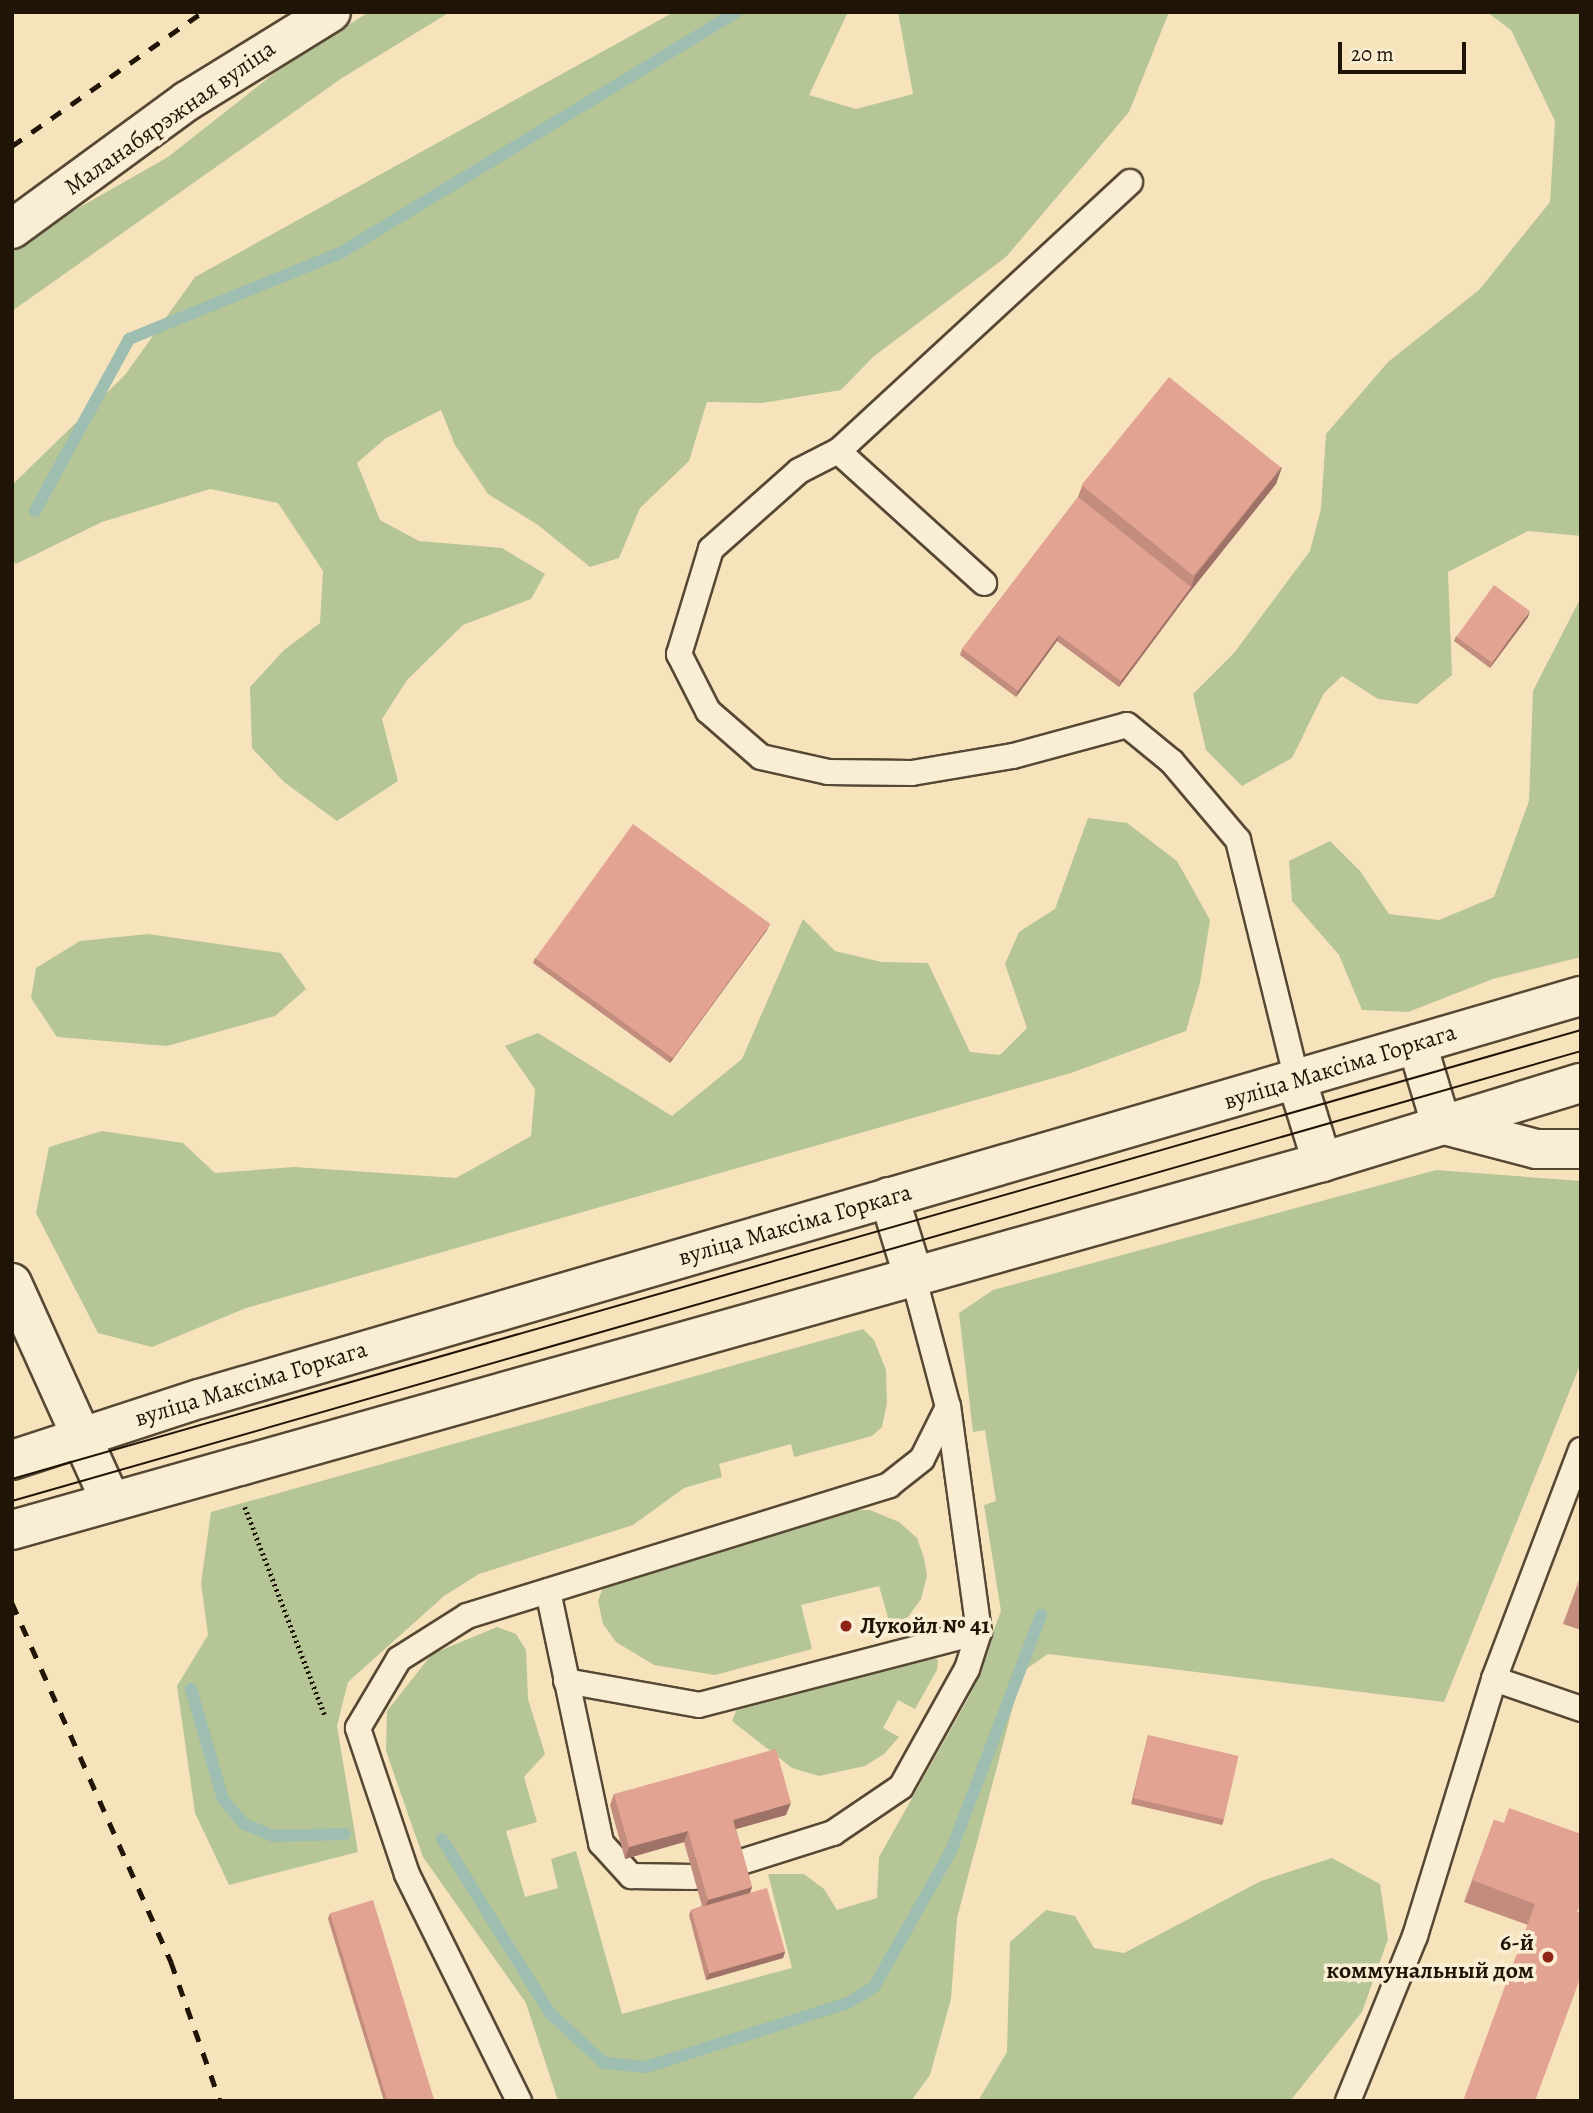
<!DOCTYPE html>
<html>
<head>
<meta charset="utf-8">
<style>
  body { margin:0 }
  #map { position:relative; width:1593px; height:2113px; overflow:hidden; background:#f6e3bc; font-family:Alegreya,serif }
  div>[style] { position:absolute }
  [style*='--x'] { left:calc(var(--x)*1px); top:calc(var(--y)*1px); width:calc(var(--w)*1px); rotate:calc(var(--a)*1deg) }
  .green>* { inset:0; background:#b6c596 }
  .stream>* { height:12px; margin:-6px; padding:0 6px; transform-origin:6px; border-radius:6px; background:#9dbeb0 }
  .path>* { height:4.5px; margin-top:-2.25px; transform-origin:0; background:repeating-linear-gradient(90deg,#201407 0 2px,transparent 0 5.5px) }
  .roads { filter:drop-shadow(2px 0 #564834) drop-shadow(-2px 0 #564834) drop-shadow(0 2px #564834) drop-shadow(0 -2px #564834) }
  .lane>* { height:24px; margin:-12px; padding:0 12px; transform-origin:12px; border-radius:12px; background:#f9edd3 }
  .street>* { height:38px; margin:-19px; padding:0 19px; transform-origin:19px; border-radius:19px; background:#f9edd3 }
  .secondary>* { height:38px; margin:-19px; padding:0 19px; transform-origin:19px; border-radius:19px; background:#f9edd3 }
  .tram>* { height:2px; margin:-1px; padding:0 1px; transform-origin:1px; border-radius:1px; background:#201407 }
  .rail>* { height:5px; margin-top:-2.5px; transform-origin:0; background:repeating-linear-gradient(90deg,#201407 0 12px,transparent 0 24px) }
  .wall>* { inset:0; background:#c28c7e }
  .shaded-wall>* { inset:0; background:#9e7267 }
  .building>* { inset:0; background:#e2a393; transform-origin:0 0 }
  .dots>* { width:19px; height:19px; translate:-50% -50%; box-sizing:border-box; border:4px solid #f9edd3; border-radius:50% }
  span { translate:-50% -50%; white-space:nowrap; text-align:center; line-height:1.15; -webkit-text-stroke:7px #f9edd3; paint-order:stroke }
  .street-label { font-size:24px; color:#201407 }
  .poi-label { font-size:24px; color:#201407; font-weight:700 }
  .left { translate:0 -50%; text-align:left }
  .right { translate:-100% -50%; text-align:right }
  .frame { position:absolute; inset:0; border:14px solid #201407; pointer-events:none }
  .scale { position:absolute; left:1338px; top:42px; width:128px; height:32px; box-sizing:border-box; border:4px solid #201407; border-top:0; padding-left:9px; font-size:21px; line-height:24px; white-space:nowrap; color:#201407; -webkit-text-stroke:5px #f9edd3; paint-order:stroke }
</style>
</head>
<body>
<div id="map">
  <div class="green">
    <i style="clip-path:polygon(369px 12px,450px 12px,342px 78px,12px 311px,12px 253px,45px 227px,168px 157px,286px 64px)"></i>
    <i style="clip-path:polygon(674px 12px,848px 12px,809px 95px,856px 109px,913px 94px,898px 12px,1169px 12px,1129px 112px,1006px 257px,873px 357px,841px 390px,762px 403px,707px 402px,689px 461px,640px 508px,619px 558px,590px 567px,538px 525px,488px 494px,455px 445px,441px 410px,386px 438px,357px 463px,380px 520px,419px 541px,502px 548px,545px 574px,531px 599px,463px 625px,407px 680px,382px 719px,398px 781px,337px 821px,284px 782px,252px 748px,250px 687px,284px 650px,320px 623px,323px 571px,278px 503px,210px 489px,102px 522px,16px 564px,12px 561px,12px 485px,125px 375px,195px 277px)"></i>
    <i style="clip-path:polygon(1487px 12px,1581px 12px,1581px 536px,1528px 531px,1448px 572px,1452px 675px,1417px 704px,1378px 699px,1342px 676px,1324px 693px,1292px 758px,1242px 786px,1206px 750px,1193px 694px,1234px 653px,1310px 551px,1321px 509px,1326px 434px,1388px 362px,1479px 290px,1550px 202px,1555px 121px,1511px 30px)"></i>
    <i style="clip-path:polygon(1581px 597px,1581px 957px,1493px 979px,1408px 1012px,1362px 1010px,1339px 955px,1292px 901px,1289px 861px,1330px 841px,1360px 871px,1389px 914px,1439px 920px,1494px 897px,1529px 801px,1533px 691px)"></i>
    <i style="clip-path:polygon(1088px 818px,1127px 823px,1177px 861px,1210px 920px,1200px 983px,1186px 1031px,1071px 1073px,246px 1308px,152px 1347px,98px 1333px,36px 1213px,49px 1147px,102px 1131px,183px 1143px,215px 1173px,294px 1167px,456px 1178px,531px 1136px,535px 1089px,505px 1046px,538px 1033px,672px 1116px,742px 1059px,803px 919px,835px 951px,882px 962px,928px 963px,970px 1052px,1000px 1055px,1027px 1028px,1005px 964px,1019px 932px,1055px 909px)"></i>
    <i style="clip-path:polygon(148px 934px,281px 953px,306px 989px,275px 1016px,167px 1046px,57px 1037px,31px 998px,36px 968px,80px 941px)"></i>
    <i style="clip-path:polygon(1436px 1170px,1581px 1181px,1581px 1363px,1444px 1702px,1048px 1654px,1022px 1672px,957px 1918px,951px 1999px,930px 2075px,911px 2101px,558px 2101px,526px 2003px,423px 1857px,386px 1751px,387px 1711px,432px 1654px,497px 1627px,516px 1634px,526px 1650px,528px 1699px,545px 1754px,524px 1777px,537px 1822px,506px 1831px,525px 1897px,558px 1888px,551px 1859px,576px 1851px,622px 2014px,792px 1968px,768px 1874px,804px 1874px,824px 1889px,837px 1910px,877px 1898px,879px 1857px,969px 1697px,1001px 1611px,984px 1505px,996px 1501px,985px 1430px,973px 1432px,959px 1313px,993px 1290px)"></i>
    <i style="clip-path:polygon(863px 1329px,874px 1340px,886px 1370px,887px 1403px,882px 1427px,872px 1436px,794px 1457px,791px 1444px,719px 1464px,722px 1477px,684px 1488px,633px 1525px,479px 1574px,444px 1596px,348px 1682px,337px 1726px,358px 1852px,229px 1885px,195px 1813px,177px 1686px,208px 1635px,201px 1583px,211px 1512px)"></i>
    <i style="clip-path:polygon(855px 1510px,870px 1510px,899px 1522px,917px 1538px,924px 1558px,927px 1576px,921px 1599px,908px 1617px,891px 1628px,879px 1586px,801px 1605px,812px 1649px,715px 1675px,654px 1665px,616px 1642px,603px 1624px,598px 1601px,604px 1585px,619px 1573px)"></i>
    <i style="clip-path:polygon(926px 1654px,938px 1660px,937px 1670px,915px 1709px,898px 1700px,883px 1728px,899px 1737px,884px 1754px,865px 1766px,819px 1776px,792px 1768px,732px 1721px,739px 1703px)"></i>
    <i style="clip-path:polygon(1332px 1858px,1380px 1884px,1388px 1939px,1362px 2012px,1290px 2101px,978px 2101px,1007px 2052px,1010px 1942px,1046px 1910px,1075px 1916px,1094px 1948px,1124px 1953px,1261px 1881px)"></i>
  </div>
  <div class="stream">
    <i style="--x:35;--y:511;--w:196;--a:-61.3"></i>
    <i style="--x:129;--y:339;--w:230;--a:-22.2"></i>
    <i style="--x:342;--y:252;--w:462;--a:-31.3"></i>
    <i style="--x:191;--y:1689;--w:115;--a:73.8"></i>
    <i style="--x:223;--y:1799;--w:33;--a:50"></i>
    <i style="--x:244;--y:1824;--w:31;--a:22"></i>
    <i style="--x:273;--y:1836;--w:72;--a:-1.6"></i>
    <i style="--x:442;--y:1839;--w:205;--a:58.2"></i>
    <i style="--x:550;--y:2013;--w:74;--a:42.8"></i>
    <i style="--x:604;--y:2063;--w:42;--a:5.4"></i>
    <i style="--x:646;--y:2067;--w:212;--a:-17.6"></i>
    <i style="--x:848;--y:2003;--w:31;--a:-32"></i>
    <i style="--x:874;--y:1987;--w:156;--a:-60.5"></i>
    <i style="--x:951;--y:1851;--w:253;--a:-69.1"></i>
  </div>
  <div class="path">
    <i style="--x:245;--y:1507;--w:223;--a:69"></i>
  </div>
  <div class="roads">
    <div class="lane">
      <i style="--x:1130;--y:182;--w:397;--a:137.3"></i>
      <i style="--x:838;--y:451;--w:44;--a:152.9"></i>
      <i style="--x:799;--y:471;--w:118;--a:138.4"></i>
      <i style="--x:711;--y:549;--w:110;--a:106.9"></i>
      <i style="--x:679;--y:654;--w:64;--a:63"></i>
      <i style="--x:708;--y:711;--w:70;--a:41"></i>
      <i style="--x:761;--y:757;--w:69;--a:12.6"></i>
      <i style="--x:828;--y:772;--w:84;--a:0.7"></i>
      <i style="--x:912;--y:773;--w:102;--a:-9.6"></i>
      <i style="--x:1013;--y:756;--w:118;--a:-15.2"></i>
      <i style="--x:1127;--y:725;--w:58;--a:39.4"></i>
      <i style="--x:1172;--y:762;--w:102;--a:49.8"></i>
      <i style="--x:1238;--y:840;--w:248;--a:76.2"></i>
      <i style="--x:838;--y:451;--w:197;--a:42.1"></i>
      <i style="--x:1581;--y:1450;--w:245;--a:110.8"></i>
      <i style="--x:1494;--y:1679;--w:92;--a:19"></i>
      <i style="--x:548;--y:1591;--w:258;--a:78.1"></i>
      <i style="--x:601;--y:1843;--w:45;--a:47.7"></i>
      <i style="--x:631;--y:1876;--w:63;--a:0.9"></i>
      <i style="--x:566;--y:1681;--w:135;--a:10.2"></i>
      <i style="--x:699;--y:1705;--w:289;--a:-14.6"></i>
      <i style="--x:738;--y:1863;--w:100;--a:-17.5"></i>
      <i style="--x:833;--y:1833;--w:82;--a:-34.1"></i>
      <i style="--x:901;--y:1787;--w:135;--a:-60.8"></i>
      <i style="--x:967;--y:1669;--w:39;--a:-72"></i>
      <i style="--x:979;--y:1632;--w:227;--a:-97.8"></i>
      <i style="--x:519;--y:2101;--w:253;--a:-116.3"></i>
      <i style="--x:407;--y:1874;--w:154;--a:-108.6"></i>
      <i style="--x:358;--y:1728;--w:80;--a:-59.3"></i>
      <i style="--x:399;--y:1659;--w:80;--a:-32.3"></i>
      <i style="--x:467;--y:1616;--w:442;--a:-17.2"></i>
      <i style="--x:889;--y:1485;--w:42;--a:-38.2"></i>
      <i style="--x:922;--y:1459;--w:58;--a:-63.4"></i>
      <i style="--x:948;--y:1407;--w:137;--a:-104.9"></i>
      <i style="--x:1348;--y:2101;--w:178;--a:-67.9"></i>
      <i style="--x:1415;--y:1936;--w:269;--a:-72.9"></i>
    </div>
    <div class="street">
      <i style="--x:12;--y:229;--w:217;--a:-36.2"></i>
      <i style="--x:187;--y:101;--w:169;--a:-31.7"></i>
      <i style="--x:1417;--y:1044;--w:84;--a:73.3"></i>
      <i style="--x:1441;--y:1124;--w:98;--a:14.7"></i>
      <i style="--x:1536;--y:1149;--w:45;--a:0"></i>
      <i style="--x:1297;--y:1081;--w:85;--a:72.8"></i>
      <i style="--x:889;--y:1197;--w:82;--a:72.9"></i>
      <i style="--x:12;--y:1283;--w:238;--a:65.7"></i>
    </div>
    <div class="secondary">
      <i style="--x:12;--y:1460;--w:197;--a:-18.1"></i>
      <i style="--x:199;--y:1399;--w:1440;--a:-16.26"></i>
      <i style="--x:12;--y:1530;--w:1361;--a:-15.69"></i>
      <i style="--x:1322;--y:1162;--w:271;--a:-17"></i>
    </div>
  </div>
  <div class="tram">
    <i style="--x:12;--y:1479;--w:1632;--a:-15.97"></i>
    <i style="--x:12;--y:1501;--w:1632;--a:-16"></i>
  </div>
  <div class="rail">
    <i style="--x:12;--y:146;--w:233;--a:-35.1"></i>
    <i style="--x:12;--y:1603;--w:393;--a:66.1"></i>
    <i style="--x:171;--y:1962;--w:147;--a:70.6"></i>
  </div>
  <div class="wall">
    <i style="clip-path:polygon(1282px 467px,1276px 484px,1189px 593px,1119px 687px,1057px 641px,1016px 697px,960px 655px,962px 649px,1078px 497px,1082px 486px)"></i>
    <i style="clip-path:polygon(1528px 617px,1490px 668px,1454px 641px,1456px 636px)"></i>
    <i style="clip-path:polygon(767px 930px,670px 1063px,533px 963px,535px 958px)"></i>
    <i style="clip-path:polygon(1581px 1575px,1581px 1630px,1563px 1624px)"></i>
    <i style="clip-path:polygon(1148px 1735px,1224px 1820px,1222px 1825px,1131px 1804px)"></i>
    <i style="clip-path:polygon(614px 1794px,786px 1815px,736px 1829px,752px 1887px,750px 1893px,785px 1952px,783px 1958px,706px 1980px,689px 1915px,691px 1910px,702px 1906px,684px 1842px,625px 1859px,610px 1805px)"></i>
    <i style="clip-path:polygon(1494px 1820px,1503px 1823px,1581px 1834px,1528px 1925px,1464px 1902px)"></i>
    <i style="clip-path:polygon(330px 1913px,435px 2101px,384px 2101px,328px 1919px)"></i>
  </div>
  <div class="shaded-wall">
    <i style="clip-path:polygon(1282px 467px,1276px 484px,1189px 593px,1119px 687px,1121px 681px,1191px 587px,1195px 576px)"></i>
    <i style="clip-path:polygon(1530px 611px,1528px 617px,1490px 668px,1493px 662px)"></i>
    <i style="clip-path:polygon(1059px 635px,1057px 641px,1016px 697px,1018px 691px)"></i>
    <i style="clip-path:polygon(770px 924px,767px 930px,670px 1063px,672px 1057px)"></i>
    <i style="clip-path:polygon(791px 1803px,786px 1815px,729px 1831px,733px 1820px)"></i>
    <i style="clip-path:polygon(688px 1831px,684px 1842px,625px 1859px,629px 1847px)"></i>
    <i style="clip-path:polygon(752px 1887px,748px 1899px,703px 1911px,708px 1900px)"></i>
    <i style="clip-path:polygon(785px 1952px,783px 1958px,706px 1980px,709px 1974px)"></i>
  </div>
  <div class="building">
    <i style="left:1169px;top:377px;width:144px;height:139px;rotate:39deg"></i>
    <i style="clip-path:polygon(1078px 497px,1191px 587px,1121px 681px,1059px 635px,1018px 691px,962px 649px)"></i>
    <i style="left:1494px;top:585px;width:44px;height:64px;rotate:36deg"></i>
    <i style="left:633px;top:824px;width:170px;height:166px;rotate:36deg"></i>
    <i style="clip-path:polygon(1581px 1575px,1581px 1588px,1576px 1587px)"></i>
    <i style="left:1148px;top:1735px;width:93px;height:65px;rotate:13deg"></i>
    <i style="clip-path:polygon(776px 1749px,791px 1803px,733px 1820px,752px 1887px,708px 1900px,688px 1831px,629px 1847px,614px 1794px)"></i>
    <i style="clip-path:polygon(1509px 1808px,1581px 1834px,1581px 1903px,1577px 1912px,1581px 1913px,1581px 1976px,1535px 2101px,1463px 2101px,1535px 1904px,1472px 1880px,1494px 1820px,1504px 1823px)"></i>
    <i style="left:767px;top:1888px;width:66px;height:79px;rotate:74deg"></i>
    <i style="left:373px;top:1900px;width:210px;height:45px;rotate:73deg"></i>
  </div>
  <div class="dots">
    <i style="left:846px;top:1626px;background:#8f2418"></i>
    <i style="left:1548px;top:1957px;background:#8f2418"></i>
  </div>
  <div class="street-label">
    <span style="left:170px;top:118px;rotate:-35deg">Маланабярэжная вуліца</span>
    <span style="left:1340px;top:1067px;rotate:-17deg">вуліца Максіма Горкага</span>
    <span style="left:795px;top:1225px;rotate:-16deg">вуліца Максіма Горкага</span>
    <span style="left:251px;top:1384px;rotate:-17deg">вуліца Максіма Горкага</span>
  </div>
  <div class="poi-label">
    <span class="left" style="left:860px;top:1626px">Лукойл № 41</span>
    <span class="right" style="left:1534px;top:1957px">6-й<br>коммунальный дом</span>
  </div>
  <div class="frame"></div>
  <div class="scale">20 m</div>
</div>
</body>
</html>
